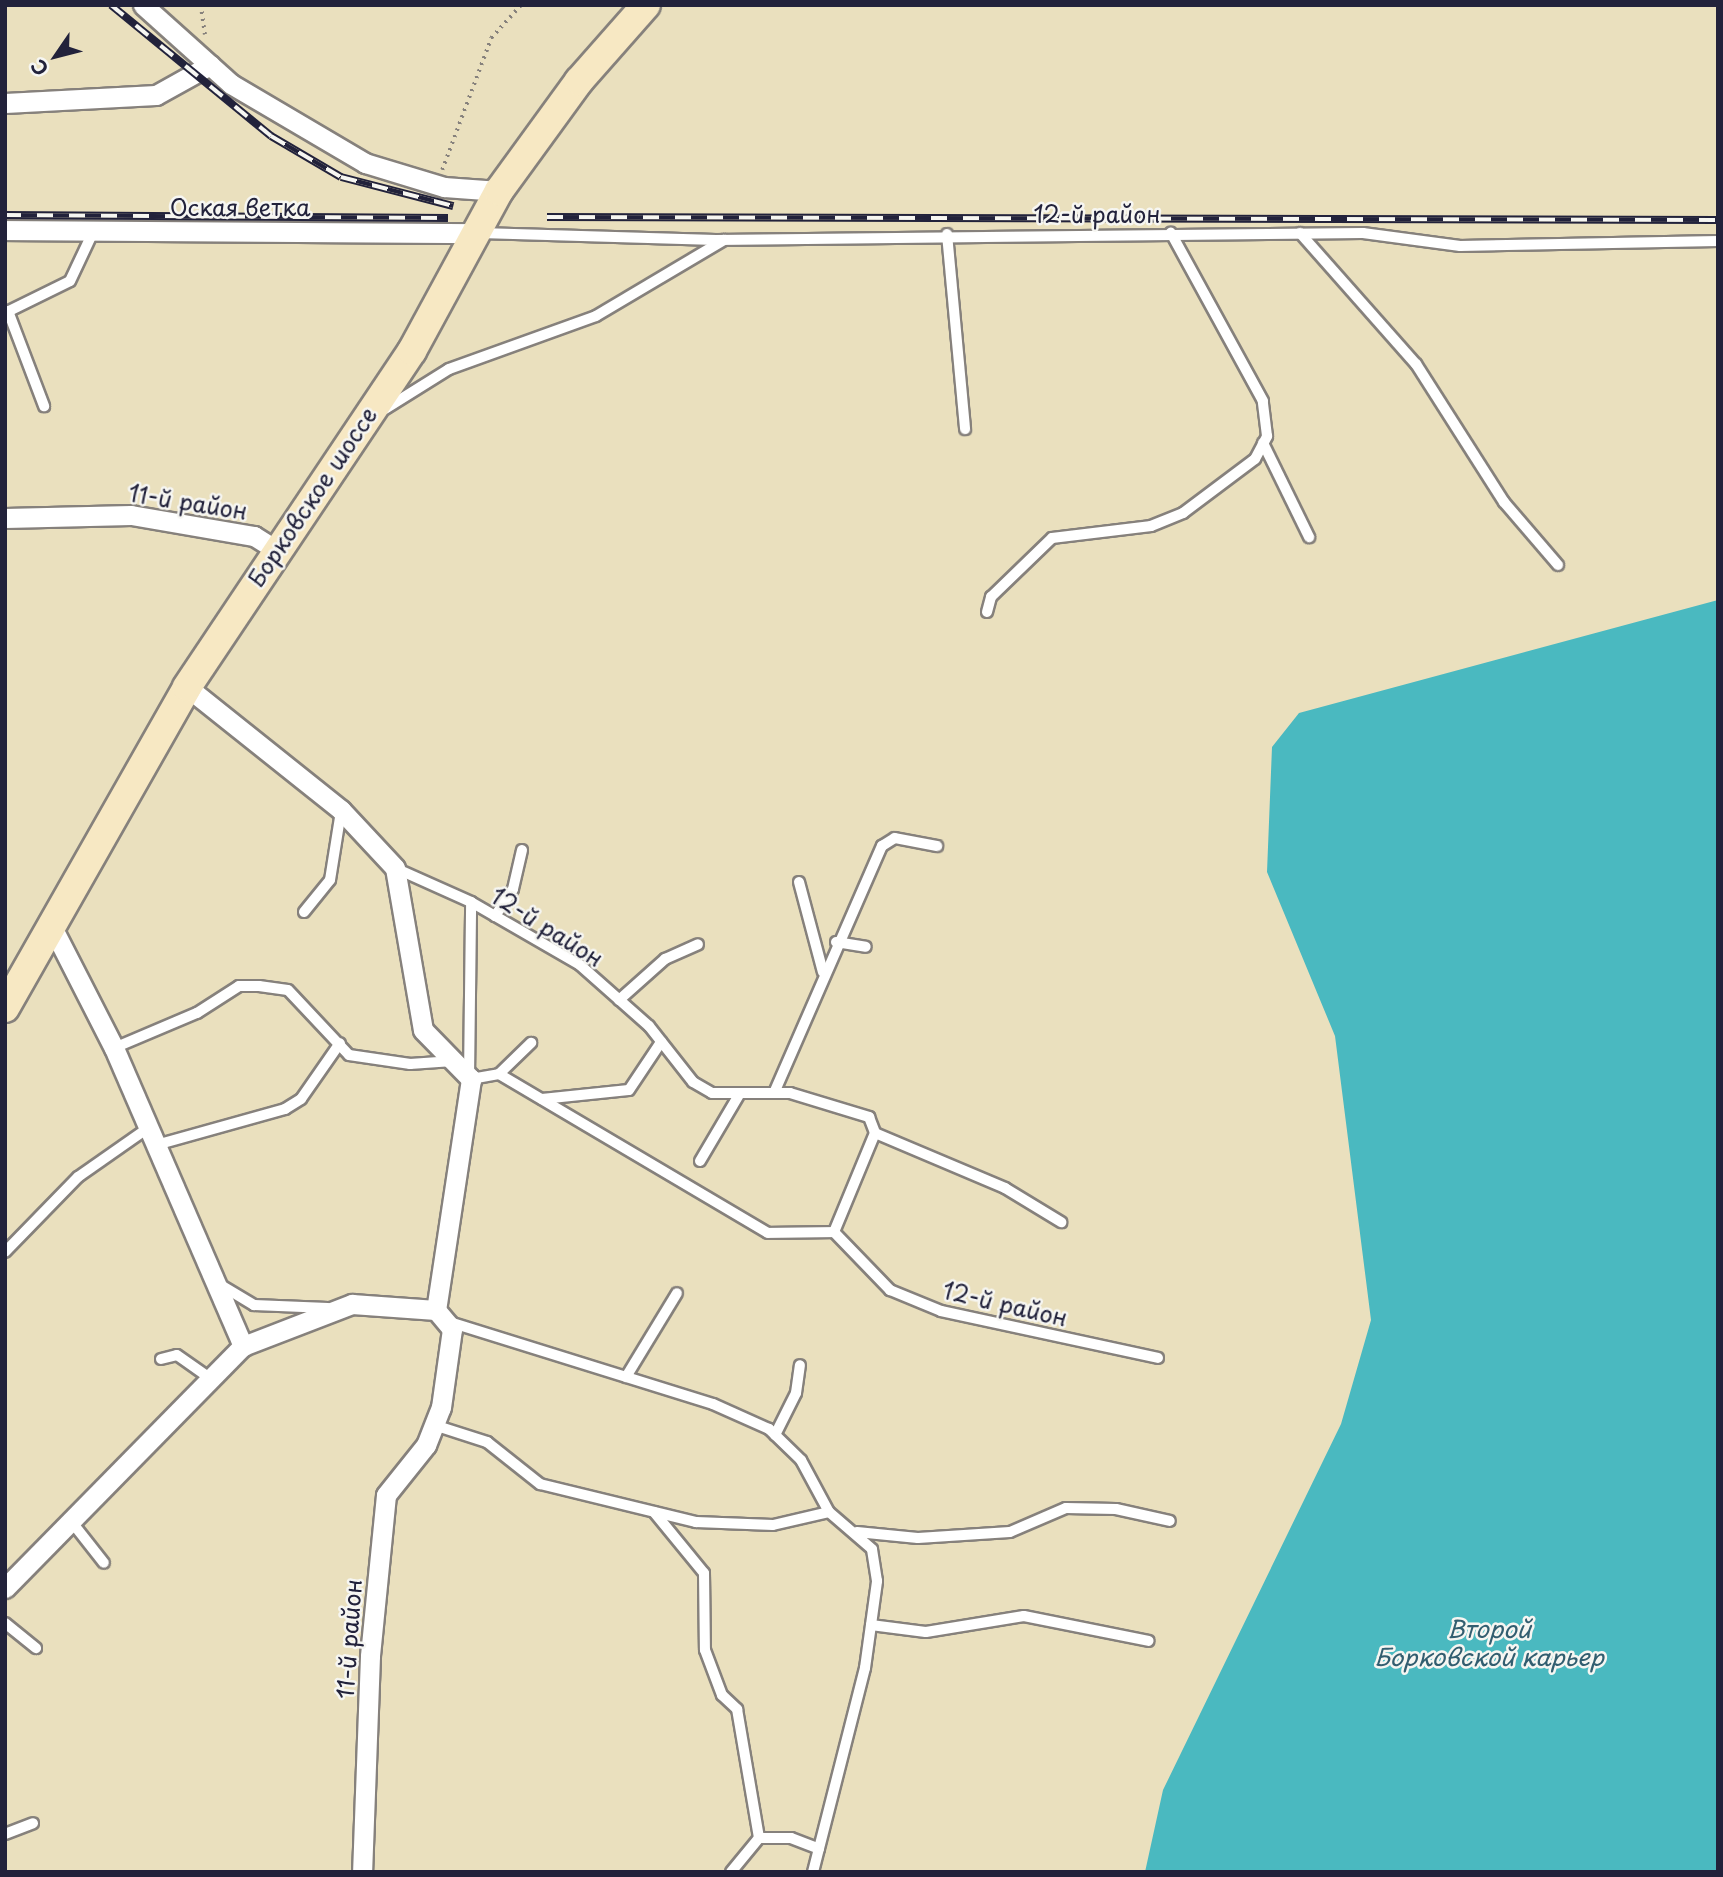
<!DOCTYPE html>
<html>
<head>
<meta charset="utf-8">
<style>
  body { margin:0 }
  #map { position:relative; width:1723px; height:1877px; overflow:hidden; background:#eae0be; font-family:"Playpen Sans",sans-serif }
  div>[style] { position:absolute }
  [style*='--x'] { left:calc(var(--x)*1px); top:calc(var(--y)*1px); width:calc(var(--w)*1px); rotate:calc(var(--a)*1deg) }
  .water>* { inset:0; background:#4ab9c0 }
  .path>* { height:3.5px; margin-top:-1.75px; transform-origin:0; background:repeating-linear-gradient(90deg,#86817c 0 2px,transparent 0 7px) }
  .roads { filter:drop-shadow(2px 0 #86817c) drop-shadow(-2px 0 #86817c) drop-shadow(0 2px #86817c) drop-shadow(0 -2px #86817c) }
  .lane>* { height:10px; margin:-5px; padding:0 5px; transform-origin:5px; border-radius:5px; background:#fff }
  .street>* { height:19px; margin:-9.5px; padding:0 9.5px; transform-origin:9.5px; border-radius:9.5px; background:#fff }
  .secondary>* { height:28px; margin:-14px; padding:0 14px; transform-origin:14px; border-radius:14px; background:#f7e8c3 }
  .rail>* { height:8px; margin-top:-4px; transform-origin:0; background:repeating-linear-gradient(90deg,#f6f6f2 0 16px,#22223b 0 32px); box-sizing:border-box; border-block:2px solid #22223b }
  span { translate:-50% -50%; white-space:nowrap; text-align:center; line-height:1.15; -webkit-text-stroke:5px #f6f6f2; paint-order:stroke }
  .street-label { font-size:23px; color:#22223b }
  .water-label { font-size:24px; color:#325e70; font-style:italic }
  .frame { position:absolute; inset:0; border:7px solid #22223b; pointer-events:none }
  .north { position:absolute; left:21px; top:21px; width:70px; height:70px; -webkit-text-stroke:5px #f6f6f2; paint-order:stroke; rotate:235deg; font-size:19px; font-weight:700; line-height:28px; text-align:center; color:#22223b }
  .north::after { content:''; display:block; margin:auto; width:24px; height:32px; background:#22223b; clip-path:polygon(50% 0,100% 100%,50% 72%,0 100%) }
</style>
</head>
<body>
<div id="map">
  <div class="water">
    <i style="clip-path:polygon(1718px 600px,1718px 1872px,1145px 1872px,1163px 1790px,1341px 1424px,1371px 1320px,1335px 1036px,1267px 872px,1272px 747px,1299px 713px)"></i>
  </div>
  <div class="path">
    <i style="--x:201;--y:5;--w:30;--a:82"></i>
    <i style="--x:442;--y:170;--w:141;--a:-69.6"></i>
    <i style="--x:491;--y:38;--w:45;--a:-47.7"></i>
  </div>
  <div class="roads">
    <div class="lane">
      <i style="--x:480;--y:233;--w:236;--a:1.7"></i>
      <i style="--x:716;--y:240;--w:647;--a:-0.62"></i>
      <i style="--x:1363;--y:233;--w:98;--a:7.6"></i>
      <i style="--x:1460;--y:246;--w:258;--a:-1.1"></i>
      <i style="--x:1300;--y:233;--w:175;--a:48.5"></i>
      <i style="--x:1416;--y:364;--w:164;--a:57.5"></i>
      <i style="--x:1504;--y:502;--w:83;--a:49.4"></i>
      <i style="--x:947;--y:234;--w:196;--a:84.7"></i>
      <i style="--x:8;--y:311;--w:102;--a:69.2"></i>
      <i style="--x:5;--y:313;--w:72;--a:-26.2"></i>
      <i style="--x:70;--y:281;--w:56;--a:-64.8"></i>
      <i style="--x:385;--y:409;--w:75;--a:-32"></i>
      <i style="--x:449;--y:369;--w:156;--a:-19.8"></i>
      <i style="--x:596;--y:316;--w:149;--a:-30.7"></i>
      <i style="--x:1263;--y:443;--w:105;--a:63.9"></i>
      <i style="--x:987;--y:612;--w:16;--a:-75"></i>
      <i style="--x:991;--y:597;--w:85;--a:-44"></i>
      <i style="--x:1052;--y:538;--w:100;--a:-6.9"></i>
      <i style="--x:1151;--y:526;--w:35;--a:-22"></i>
      <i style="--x:1183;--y:513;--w:90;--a:-36.9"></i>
      <i style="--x:1255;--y:459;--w:26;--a:-62"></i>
      <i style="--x:1267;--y:436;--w:35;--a:-97"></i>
      <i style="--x:1263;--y:401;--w:192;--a:-118.7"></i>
      <i style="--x:395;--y:868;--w:83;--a:24.1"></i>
      <i style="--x:471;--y:902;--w:126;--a:30"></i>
      <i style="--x:580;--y:965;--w:92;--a:41.5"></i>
      <i style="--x:649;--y:1026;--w:71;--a:51.8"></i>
      <i style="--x:693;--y:1082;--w:22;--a:30"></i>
      <i style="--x:712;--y:1093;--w:78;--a:0"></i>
      <i style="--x:790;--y:1093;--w:83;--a:16.9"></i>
      <i style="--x:869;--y:1117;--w:17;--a:69"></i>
      <i style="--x:875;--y:1133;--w:107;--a:112.5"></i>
      <i style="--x:834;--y:1232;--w:81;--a:46"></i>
      <i style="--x:890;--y:1290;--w:55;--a:22.4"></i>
      <i style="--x:941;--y:1311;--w:222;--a:12.2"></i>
      <i style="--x:799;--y:882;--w:93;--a:75.1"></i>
      <i style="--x:304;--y:912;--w:41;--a:-50.9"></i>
      <i style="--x:330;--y:880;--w:70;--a:-80.9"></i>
      <i style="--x:495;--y:916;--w:32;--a:-56"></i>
      <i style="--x:513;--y:889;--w:40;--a:-77"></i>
      <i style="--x:836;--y:942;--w:30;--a:9"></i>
      <i style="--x:619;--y:1000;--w:62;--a:-41.7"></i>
      <i style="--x:665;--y:959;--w:36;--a:-24"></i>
      <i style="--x:114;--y:1048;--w:90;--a:-22.9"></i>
      <i style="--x:197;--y:1013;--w:50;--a:-32.7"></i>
      <i style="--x:239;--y:986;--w:20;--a:0"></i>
      <i style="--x:259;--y:986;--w:29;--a:8"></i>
      <i style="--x:288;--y:990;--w:89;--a:46.8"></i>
      <i style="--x:349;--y:1055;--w:62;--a:8.4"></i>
      <i style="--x:410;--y:1064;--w:43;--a:-4"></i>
      <i style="--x:499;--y:1074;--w:45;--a:-44.1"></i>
      <i style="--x:469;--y:1077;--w:175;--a:-89.3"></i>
      <i style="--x:471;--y:1079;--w:28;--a:-10"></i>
      <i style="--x:499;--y:1074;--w:312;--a:30.6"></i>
      <i style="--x:768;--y:1233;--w:66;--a:-0.9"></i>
      <i style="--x:774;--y:1093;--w:270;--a:-66.4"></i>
      <i style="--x:882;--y:846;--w:15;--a:-32"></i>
      <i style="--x:895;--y:838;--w:43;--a:10.8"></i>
      <i style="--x:542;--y:1099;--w:87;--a:-5.9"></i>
      <i style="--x:629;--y:1090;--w:58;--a:-56.3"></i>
      <i style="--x:875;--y:1133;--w:141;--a:22.9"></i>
      <i style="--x:1005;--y:1188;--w:66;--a:31.3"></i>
      <i style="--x:156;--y:1145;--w:134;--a:-15.6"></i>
      <i style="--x:285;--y:1109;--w:19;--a:-32"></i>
      <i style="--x:301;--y:1099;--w:68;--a:-55.1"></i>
      <i style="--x:700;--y:1161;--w:79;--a:-59.5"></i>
      <i style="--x:5;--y:1252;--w:105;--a:-45.8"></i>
      <i style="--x:78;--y:1177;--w:85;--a:-35"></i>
      <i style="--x:219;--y:1284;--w:41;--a:31"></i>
      <i style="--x:254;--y:1305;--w:74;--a:2.3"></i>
      <i style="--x:161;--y:1359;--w:16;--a:-14"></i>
      <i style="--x:177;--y:1355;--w:42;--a:35.2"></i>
      <i style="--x:626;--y:1377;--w:98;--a:-58.7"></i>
      <i style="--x:434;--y:1425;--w:56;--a:17.8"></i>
      <i style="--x:487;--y:1442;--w:68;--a:38.4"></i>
      <i style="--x:540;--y:1484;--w:161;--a:13.7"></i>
      <i style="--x:696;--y:1522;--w:77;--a:2.2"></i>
      <i style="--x:773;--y:1525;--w:57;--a:-13.1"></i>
      <i style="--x:829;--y:1512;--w:59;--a:-118.3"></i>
      <i style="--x:801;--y:1460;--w:45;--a:-135.9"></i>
      <i style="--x:769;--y:1429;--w:61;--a:-155.9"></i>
      <i style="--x:713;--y:1404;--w:276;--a:-162.7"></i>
      <i style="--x:775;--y:1435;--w:47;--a:-63.4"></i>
      <i style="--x:796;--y:1393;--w:28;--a:-82"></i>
      <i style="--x:654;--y:1512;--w:79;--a:50.7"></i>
      <i style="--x:704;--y:1573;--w:77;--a:89.3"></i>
      <i style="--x:705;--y:1650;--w:48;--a:69.3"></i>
      <i style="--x:722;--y:1695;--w:21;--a:43"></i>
      <i style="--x:737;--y:1709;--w:131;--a:80.3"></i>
      <i style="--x:71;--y:1521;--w:53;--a:51.8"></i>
      <i style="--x:857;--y:1532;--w:61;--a:5.6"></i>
      <i style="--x:918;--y:1538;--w:92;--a:-3.7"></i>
      <i style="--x:1010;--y:1532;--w:61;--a:-23.2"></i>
      <i style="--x:1066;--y:1508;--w:50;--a:1.1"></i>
      <i style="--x:1116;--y:1509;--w:55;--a:12.5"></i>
      <i style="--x:5;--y:1623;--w:40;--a:39"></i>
      <i style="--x:871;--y:1625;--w:55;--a:7.3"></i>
      <i style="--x:926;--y:1632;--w:99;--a:-9.3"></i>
      <i style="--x:1024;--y:1616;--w:127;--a:11.3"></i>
      <i style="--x:5;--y:1834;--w:30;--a:-21"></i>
      <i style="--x:731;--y:1872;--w:44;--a:-50.5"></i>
      <i style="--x:759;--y:1838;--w:32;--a:0"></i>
      <i style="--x:791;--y:1838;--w:30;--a:21"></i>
      <i style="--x:813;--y:1872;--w:211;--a:-75.7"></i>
      <i style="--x:865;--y:1668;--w:88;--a:-82.1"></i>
      <i style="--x:877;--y:1581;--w:32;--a:-99"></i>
      <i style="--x:872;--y:1549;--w:57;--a:-139.3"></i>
    </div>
    <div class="street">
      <i style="--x:143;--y:5;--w:118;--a:41.9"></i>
      <i style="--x:231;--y:84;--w:156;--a:30.5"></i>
      <i style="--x:365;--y:163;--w:83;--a:16.9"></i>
      <i style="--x:444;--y:187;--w:55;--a:4.2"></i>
      <i style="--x:5;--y:103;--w:151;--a:-3"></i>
      <i style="--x:156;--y:95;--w:62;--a:-29.1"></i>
      <i style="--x:5;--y:230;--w:470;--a:0.4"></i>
      <i style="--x:5;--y:518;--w:126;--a:-1.4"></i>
      <i style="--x:131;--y:515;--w:125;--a:9.7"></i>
      <i style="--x:254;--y:536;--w:25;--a:32"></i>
      <i style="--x:187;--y:687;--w:197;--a:38.6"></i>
      <i style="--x:341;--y:810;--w:79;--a:47"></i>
      <i style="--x:395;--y:868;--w:164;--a:80.2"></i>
      <i style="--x:423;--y:1030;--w:69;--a:45.6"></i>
      <i style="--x:471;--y:1079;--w:234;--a:98.6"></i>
      <i style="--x:436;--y:1310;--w:25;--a:50"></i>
      <i style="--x:452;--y:1329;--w:79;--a:98"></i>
      <i style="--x:441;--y:1407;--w:41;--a:111.5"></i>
      <i style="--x:426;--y:1445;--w:64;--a:128.7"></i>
      <i style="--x:386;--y:1495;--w:162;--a:95.7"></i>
      <i style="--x:370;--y:1656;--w:216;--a:92.1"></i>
      <i style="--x:49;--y:921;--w:143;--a:62.9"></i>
      <i style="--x:114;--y:1048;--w:325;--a:66.6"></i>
      <i style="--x:5;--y:1588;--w:339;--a:-45.5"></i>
      <i style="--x:243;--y:1346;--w:117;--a:-21.1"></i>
      <i style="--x:352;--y:1304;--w:84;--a:4.1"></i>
    </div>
    <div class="secondary">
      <i style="--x:5;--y:1008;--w:369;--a:-60.4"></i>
      <i style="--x:187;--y:687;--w:404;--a:-56.2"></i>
      <i style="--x:412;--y:351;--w:182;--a:-61.5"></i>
      <i style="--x:499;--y:191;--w:136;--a:-54"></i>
      <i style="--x:579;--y:81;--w:101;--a:-48.6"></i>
    </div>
  </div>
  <div class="rail">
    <i style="--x:111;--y:5;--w:207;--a:39.3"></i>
    <i style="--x:271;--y:136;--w:81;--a:30.4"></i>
    <i style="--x:341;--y:177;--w:116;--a:14.5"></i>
    <i style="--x:5;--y:215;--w:443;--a:0.4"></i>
    <i style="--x:547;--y:217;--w:1171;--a:0.15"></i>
  </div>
  <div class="street-label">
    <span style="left:240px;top:207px">Оская ветка</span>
    <span style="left:1097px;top:214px">12-й район</span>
    <span style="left:312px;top:497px;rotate:-56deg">Борковское шоссе</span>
    <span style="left:188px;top:502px;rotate:9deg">11-й район</span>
    <span style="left:547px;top:927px;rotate:32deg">12-й район</span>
    <span style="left:1005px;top:1304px;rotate:13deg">12-й район</span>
    <span style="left:349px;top:1639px;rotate:-86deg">11-й район</span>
  </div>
  <div class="water-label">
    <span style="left:1489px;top:1643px">Второй<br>Борковской карьер</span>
  </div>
  <div class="frame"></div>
  <div class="north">С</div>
</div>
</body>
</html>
